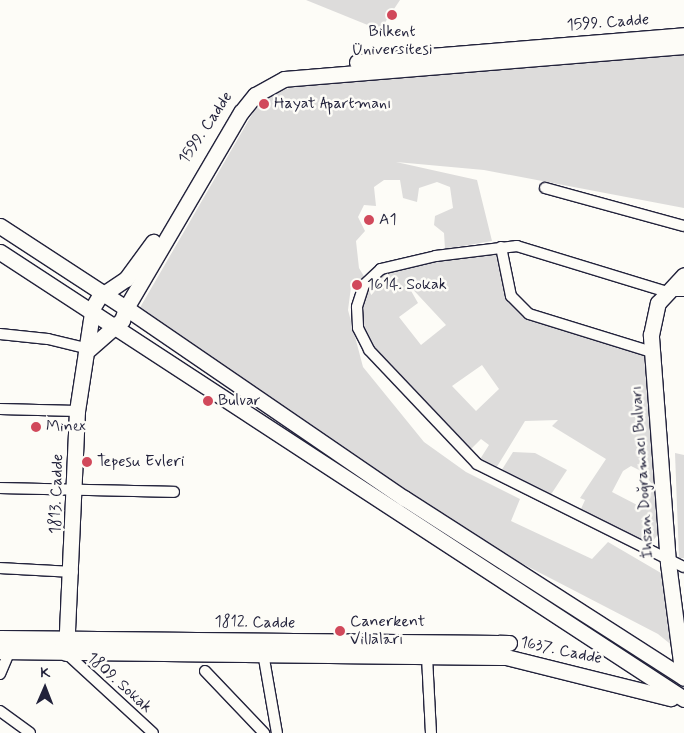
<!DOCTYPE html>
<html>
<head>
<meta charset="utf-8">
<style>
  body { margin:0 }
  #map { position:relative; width:684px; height:733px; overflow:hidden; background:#fdfcf7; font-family:Mynerve,sans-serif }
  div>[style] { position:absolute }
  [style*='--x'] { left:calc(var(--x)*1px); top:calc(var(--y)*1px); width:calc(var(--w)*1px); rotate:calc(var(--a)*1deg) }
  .green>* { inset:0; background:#dddcdb }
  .roads { filter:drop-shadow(1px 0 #22223b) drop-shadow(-1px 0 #22223b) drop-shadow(0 1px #22223b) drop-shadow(0 -1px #22223b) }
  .street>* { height:10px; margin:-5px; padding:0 5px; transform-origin:5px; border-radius:5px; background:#fdfcf7 }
  .secondary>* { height:15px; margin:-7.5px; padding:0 7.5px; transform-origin:7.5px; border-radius:7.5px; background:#fdfcf7 }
  .dots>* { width:14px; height:14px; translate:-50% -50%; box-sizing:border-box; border:2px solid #fdfcf7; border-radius:50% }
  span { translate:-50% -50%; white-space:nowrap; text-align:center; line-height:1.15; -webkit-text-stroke:5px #fdfcf7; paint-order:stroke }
  .street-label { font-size:16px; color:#22223b }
  .poi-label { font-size:16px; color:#22223b }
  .left { translate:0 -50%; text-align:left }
  .north { position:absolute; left:20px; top:663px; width:50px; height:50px; -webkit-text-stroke:4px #fdfcf7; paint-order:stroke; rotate:1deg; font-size:14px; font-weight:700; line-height:20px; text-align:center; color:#22223b }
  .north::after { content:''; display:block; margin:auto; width:18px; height:22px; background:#22223b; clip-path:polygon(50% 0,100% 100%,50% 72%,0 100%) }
</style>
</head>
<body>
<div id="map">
  <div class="green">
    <i style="clip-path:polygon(306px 0,400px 0,380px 30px)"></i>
    <i style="clip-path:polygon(684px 55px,684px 208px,484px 170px,396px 162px,477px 180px,492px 241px,445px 249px,444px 233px,434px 225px,435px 216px,453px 208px,450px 187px,437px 182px,419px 188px,417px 202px,403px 198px,400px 180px,384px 180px,374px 187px,376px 206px,364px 205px,358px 217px,365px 231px,356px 241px,359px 268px,365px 278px,351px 287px,348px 310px,363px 367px,424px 442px,466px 472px,520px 499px,511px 521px,592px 559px,608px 542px,661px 573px,674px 647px,658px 634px,500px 552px,138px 311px,254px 111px,274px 94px,297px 85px)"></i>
    <i style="clip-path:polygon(evenodd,501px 247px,511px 296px,530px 314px,648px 355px,661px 530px,648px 548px,580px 511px,585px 500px,580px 498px,606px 459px,552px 426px,558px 420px,525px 421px,493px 473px,477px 464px,489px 445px,481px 439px,467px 453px,384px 357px,379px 360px,358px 328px,364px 285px,381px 269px,501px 247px,406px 282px,446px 325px,421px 345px,399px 317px,418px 303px,406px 282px,501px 247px,482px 365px,499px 389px,476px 411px,452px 386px,482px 365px,501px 247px,631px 466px,643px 472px,654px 487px,643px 508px,612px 492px,623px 471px,631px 466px)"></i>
    <i style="clip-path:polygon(513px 452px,535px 453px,567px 470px,550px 496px,498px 476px)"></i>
    <i style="clip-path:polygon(675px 453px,684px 455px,684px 558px,679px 558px)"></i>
  </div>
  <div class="roads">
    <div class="street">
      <i style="--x:545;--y:188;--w:144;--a:15.3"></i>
      <i style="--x:501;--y:247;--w:50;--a:78.5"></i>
      <i style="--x:511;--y:296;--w:25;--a:45"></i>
      <i style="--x:529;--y:314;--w:129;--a:17.2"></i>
      <i style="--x:684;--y:291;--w:20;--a:180"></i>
      <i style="--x:664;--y:291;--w:154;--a:-163"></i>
      <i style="--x:517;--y:246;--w:82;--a:173"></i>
      <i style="--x:436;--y:256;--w:57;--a:166.7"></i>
      <i style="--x:381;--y:269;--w:23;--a:137"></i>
      <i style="--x:364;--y:285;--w:23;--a:108"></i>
      <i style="--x:357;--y:307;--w:21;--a:87"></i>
      <i style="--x:358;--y:328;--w:25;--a:63"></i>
      <i style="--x:369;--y:350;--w:157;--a:46.5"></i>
      <i style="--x:477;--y:464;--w:231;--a:26.5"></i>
      <i style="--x:0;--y:334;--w:48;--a:5.9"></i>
      <i style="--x:48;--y:339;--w:42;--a:13.7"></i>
      <i style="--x:0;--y:409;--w:77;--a:1.5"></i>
      <i style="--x:0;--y:488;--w:174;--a:1.3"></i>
      <i style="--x:0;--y:568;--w:73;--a:3.1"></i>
      <i style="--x:66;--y:653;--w:118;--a:42.6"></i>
      <i style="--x:263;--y:653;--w:81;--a:80.1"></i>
      <i style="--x:427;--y:657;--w:76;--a:87"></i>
      <i style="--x:205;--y:671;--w:86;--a:46.4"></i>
      <i style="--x:0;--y:674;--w:25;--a:-67"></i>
      <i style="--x:0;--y:711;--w:37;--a:36"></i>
    </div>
    <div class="secondary">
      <i style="--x:684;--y:46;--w:401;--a:175.3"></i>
      <i style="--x:284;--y:79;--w:33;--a:151"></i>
      <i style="--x:255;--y:95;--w:22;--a:129"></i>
      <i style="--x:241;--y:112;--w:227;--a:120.4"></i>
      <i style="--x:126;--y:308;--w:337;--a:34.4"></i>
      <i style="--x:404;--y:498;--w:333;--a:32.7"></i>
      <i style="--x:357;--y:62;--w:328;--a:-4.7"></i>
      <i style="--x:0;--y:226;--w:150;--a:33.1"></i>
      <i style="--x:126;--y:308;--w:13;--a:108"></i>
      <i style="--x:122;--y:320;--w:44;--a:138.7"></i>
      <i style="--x:0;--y:252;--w:817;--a:33.16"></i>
      <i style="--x:0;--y:638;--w:509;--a:0.56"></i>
      <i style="--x:0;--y:651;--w:506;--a:0.68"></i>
      <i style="--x:506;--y:657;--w:170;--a:14"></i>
      <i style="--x:66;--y:653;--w:242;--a:-87.4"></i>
      <i style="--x:77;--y:411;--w:105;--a:-81.3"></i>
      <i style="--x:93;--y:307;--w:12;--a:-59"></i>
      <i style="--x:99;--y:297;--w:32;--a:-34"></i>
      <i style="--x:126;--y:279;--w:46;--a:-53.9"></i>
      <i style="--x:683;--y:677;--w:115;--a:-97.5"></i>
      <i style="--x:668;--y:563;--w:229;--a:-94.3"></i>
      <i style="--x:651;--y:335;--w:33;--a:-78"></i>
      <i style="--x:658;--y:303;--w:38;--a:-47"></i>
    </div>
  </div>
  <div class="dots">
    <i style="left:392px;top:15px;background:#d1495b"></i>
    <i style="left:264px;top:104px;background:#d1495b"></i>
    <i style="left:369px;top:220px;background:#d1495b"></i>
    <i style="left:357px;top:285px;background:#d1495b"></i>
    <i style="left:208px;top:401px;background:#d1495b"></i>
    <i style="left:36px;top:427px;background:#d1495b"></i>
    <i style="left:87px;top:462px;background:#d1495b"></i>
    <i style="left:340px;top:631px;background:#d1495b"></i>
  </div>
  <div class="street-label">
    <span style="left:608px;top:23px;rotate:-4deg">1599. Cadde</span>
    <span style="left:206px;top:128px;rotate:-56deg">1599. Cadde</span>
    <span style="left:643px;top:472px;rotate:-94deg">İhsan Doğramacı Bulvarı</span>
    <span style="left:57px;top:494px;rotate:-88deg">1813. Cadde</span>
    <span style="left:255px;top:623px;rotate:1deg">1812. Cadde</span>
    <span style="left:561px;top:651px;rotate:12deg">1637. Cadde</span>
    <span style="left:119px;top:683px;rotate:42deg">1809. Sokak</span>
  </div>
  <div class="poi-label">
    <span style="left:392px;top:41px">Bilkent<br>Üniversitesi</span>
    <span class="left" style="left:274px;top:104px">Hayat Apartmanı</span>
    <span class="left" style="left:379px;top:220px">A1</span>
    <span class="left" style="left:367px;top:285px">1614. Sokak</span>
    <span class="left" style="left:218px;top:401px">Bulvar</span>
    <span class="left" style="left:46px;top:427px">Minex</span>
    <span class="left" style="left:97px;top:462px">Tepesu Evleri</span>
    <span class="left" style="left:350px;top:631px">Canerkent<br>Villaları</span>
  </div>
  <div class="north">K</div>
</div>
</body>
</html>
